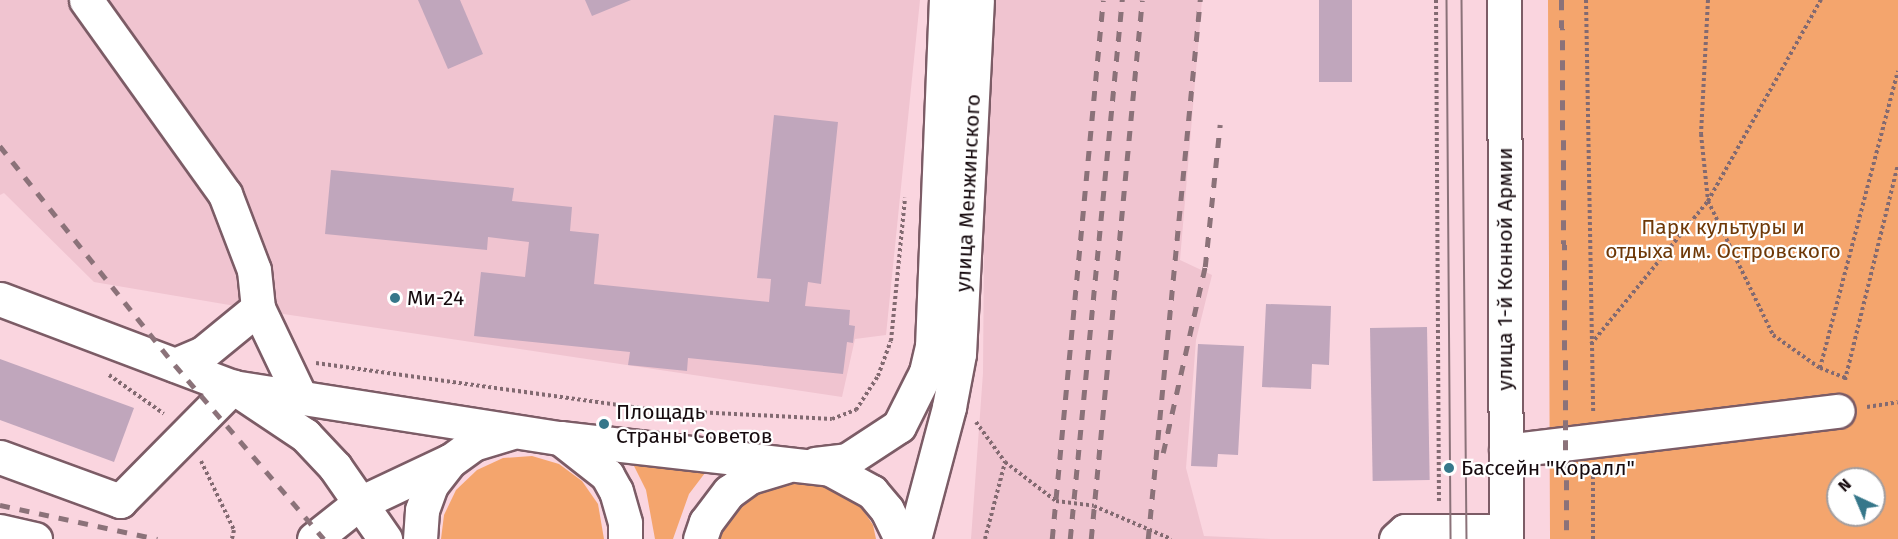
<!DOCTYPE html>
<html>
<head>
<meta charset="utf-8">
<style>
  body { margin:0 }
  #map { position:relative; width:1898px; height:539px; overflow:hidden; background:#fad5df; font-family:"Fira Sans",sans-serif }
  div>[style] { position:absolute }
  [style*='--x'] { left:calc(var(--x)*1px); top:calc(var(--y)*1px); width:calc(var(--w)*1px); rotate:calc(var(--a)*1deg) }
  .built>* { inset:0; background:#f0c4d0 }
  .green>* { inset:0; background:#f4a56d }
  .building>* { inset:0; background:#c0a6bc; transform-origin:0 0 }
  .path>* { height:4px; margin-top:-2px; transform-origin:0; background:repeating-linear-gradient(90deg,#826a71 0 3px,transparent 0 6px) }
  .roads { filter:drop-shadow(2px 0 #7c5c66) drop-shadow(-2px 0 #7c5c66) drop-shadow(0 2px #7c5c66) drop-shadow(0 -2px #7c5c66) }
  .minor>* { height:33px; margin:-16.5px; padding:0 16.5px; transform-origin:16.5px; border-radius:16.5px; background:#fff }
  .major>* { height:33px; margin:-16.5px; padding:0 16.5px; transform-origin:16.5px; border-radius:16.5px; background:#fff }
  .tram>* { height:1.5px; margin:-0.75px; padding:0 0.75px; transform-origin:0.75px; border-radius:0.75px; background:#8b7279 }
  .rail>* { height:4.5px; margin-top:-2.25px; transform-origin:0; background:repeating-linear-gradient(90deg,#8b7279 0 10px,transparent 0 20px) }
  .dots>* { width:16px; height:16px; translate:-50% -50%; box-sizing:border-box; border:3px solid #fff; border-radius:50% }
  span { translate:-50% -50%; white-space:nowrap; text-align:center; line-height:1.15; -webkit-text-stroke:4.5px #fff; paint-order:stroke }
  .street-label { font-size:21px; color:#160a0e }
  .park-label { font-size:21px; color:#6e3807 }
  .poi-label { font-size:21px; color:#160a0e }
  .left { translate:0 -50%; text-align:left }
  .north { position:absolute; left:1826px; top:467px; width:60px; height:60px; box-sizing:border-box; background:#fff; border:2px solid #a29d9f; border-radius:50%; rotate:316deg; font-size:16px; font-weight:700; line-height:24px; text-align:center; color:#160a0e }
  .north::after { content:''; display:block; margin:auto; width:21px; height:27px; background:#36778a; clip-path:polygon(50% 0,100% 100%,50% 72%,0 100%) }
</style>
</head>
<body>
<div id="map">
  <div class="built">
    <i style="clip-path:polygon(0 0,920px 0,886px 335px,855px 339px,842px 397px,270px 312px,94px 282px,4px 193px,0 195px)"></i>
    <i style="clip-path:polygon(986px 0,1202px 0,1180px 260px,1212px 275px,1196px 340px,1186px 468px,1204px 536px,1271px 539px,971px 539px,983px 373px)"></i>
  </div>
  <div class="green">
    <i style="clip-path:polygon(evenodd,1548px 0,1898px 0,1898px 539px,1550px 539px,1548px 0,1838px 479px,1874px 479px,1874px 515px,1838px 515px,1838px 479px)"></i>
    <i style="clip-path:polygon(532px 456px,559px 464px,582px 481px,598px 504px,604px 539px,441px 539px,444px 515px,456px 490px,477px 470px,503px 458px)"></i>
    <i style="clip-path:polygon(632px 462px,708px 469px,689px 494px,673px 539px,655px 539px,646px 490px)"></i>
    <i style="clip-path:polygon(777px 479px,834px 485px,857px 501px,873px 525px,876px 539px,718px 539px,731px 510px,751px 491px)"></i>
  </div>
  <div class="building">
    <i style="clip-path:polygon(418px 0,460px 0,483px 54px,448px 69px)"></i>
    <i style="clip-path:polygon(585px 0,631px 0,592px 16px)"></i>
    <i style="left:1319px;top:0;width:33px;height:82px"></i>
    <i style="clip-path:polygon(774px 115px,838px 122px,821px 284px,808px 282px,805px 306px,850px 310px,849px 325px,855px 326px,853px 343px,847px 342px,843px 374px,688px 358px,687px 371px,628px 365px,630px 352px,474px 336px,481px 272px,525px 277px,529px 242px,488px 237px,487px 250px,325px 234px,331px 170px,514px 188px,512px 201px,572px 207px,570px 231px,599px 234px,594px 284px,769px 302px,771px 279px,757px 278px)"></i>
    <i style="clip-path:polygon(1266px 304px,1331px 306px,1329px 365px,1312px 364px,1311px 389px,1262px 387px)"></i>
    <i style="left:1427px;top:327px;width:153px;height:57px;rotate:89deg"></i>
    <i style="clip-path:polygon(1198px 344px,1244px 346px,1238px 455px,1218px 454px,1217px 467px,1191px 466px)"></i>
    <i style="clip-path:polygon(0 359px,134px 408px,114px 462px,0 420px)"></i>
  </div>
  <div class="path">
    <i style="--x:1436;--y:0;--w:503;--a:89.66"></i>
    <i style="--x:1586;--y:0;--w:412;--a:89"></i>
    <i style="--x:1708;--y:0;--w:134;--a:93"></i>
    <i style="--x:1701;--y:134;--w:67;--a:84"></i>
    <i style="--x:1708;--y:201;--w:149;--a:64.1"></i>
    <i style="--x:1773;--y:335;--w:57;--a:35.1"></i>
    <i style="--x:1820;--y:368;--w:28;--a:21"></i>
    <i style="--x:1591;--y:344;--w:185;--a:-50.7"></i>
    <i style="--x:1708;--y:201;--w:231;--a:-60.7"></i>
    <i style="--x:316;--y:363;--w:343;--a:7.9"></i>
    <i style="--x:656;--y:410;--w:176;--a:2.9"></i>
    <i style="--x:832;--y:419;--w:26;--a:-21"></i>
    <i style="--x:856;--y:410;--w:40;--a:-57.1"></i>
    <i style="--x:878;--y:376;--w:37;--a:-70"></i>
    <i style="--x:891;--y:341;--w:144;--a:-84.4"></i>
    <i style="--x:1820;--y:368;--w:307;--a:-75.3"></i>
    <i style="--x:109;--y:375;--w:67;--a:35.3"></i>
    <i style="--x:1845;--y:380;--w:221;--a:-76.2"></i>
    <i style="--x:1867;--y:407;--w:31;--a:-9"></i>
    <i style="--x:976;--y:422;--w:49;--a:54.1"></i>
    <i style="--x:1005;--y:462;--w:64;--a:37.4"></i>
    <i style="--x:1056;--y:501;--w:38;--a:7"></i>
    <i style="--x:1094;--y:506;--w:84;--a:23.2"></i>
    <i style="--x:201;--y:461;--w:76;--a:64.4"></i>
    <i style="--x:234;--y:530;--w:9;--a:103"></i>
    <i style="--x:985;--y:539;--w:80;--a:-75.4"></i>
    <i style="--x:1593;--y:539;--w:68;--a:-90"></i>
  </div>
  <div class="roads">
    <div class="minor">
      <i style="--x:86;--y:0;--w:239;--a:54.4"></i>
      <i style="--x:225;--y:194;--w:81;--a:69.1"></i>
      <i style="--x:254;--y:270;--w:38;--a:84"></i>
      <i style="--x:258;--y:308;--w:100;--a:64.5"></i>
      <i style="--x:175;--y:365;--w:30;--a:-23"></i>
      <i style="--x:203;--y:353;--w:71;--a:-39.3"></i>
      <i style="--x:1506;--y:451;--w:334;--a:-6.9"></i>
      <i style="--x:0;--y:457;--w:128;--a:20.1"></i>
      <i style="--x:120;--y:501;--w:161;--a:-45.3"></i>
      <i style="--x:0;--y:531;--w:36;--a:13"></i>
      <i style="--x:1396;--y:539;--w:12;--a:-42"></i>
      <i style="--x:1405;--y:531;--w:101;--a:0"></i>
    </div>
    <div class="major">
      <i style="--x:1504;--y:0;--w:539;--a:89.79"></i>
      <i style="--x:0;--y:299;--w:249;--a:20.7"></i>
      <i style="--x:233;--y:387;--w:331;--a:8.9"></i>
      <i style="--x:560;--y:438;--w:272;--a:6.5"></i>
      <i style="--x:830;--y:469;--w:48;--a:28.7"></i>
      <i style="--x:872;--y:492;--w:23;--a:50"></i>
      <i style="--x:887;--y:510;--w:32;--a:64"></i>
      <i style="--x:242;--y:393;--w:76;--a:33.7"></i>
      <i style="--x:305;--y:435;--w:44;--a:46.8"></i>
      <i style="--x:335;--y:467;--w:88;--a:55.2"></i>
      <i style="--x:560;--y:438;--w:60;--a:38.2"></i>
      <i style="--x:607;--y:475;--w:18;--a:61"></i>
      <i style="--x:616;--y:491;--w:33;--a:74"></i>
      <i style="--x:625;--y:523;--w:16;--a:90"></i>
      <i style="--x:815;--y:464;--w:32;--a:-7"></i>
      <i style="--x:847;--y:460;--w:62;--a:-33.2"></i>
      <i style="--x:899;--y:426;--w:60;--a:-63.4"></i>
      <i style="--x:926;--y:372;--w:26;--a:-77"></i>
      <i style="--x:932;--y:347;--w:347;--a:-87.7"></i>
      <i style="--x:314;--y:539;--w:56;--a:-38.5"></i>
      <i style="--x:358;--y:504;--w:101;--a:-25.3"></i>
      <i style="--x:420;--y:539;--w:29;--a:-86"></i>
      <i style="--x:422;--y:510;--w:27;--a:-70"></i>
      <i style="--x:431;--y:485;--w:31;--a:-52"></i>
      <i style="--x:450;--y:461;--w:29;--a:-36"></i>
      <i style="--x:473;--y:444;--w:39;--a:-17"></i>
      <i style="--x:700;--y:539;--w:18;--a:-71"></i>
      <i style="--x:706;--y:522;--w:38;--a:-53"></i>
      <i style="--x:729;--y:492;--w:26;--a:-36"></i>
      <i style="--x:750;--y:477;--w:38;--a:-17"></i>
      <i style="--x:914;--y:539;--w:137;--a:-75.1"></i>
      <i style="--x:949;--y:407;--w:54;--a:-79.3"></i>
      <i style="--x:959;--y:354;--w:354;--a:-87.1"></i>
    </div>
  </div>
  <div class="tram">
    <i style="--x:1447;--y:0;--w:539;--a:89.57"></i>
    <i style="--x:1462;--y:0;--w:539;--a:89.47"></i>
  </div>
  <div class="rail">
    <i style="--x:1562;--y:0;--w:539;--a:89.47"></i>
    <i style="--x:0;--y:146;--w:280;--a:51.4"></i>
    <i style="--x:175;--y:365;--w:229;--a:49.4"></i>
    <i style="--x:1163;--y:453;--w:191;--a:-77.3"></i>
    <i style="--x:1205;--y:267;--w:143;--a:-84"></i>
    <i style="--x:0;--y:505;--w:161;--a:12.2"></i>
    <i style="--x:1052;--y:539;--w:541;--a:-84.59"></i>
    <i style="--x:1070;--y:539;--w:542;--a:-84.49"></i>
    <i style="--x:1091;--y:539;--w:541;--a:-84.59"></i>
    <i style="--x:1148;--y:539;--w:542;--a:-84.49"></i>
  </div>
  <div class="dots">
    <i style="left:395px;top:298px;background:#36778a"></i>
    <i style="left:604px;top:424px;background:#36778a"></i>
    <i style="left:1449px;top:468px;background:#36778a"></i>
  </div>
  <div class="street-label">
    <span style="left:968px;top:193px;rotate:-87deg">улица Менжинского</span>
    <span style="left:1505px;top:269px;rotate:-90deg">улица 1-й Конной Армии</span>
  </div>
  <div class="park-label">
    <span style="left:1723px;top:239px">Парк культуры и<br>отдыха им. Островского</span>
  </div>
  <div class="poi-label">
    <span class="left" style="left:407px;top:298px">Ми-24</span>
    <span class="left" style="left:616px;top:424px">Площадь<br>Страны Советов</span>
    <span class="left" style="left:1461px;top:468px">Бассейн "Коралл"</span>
  </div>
  <div class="north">N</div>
</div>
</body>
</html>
